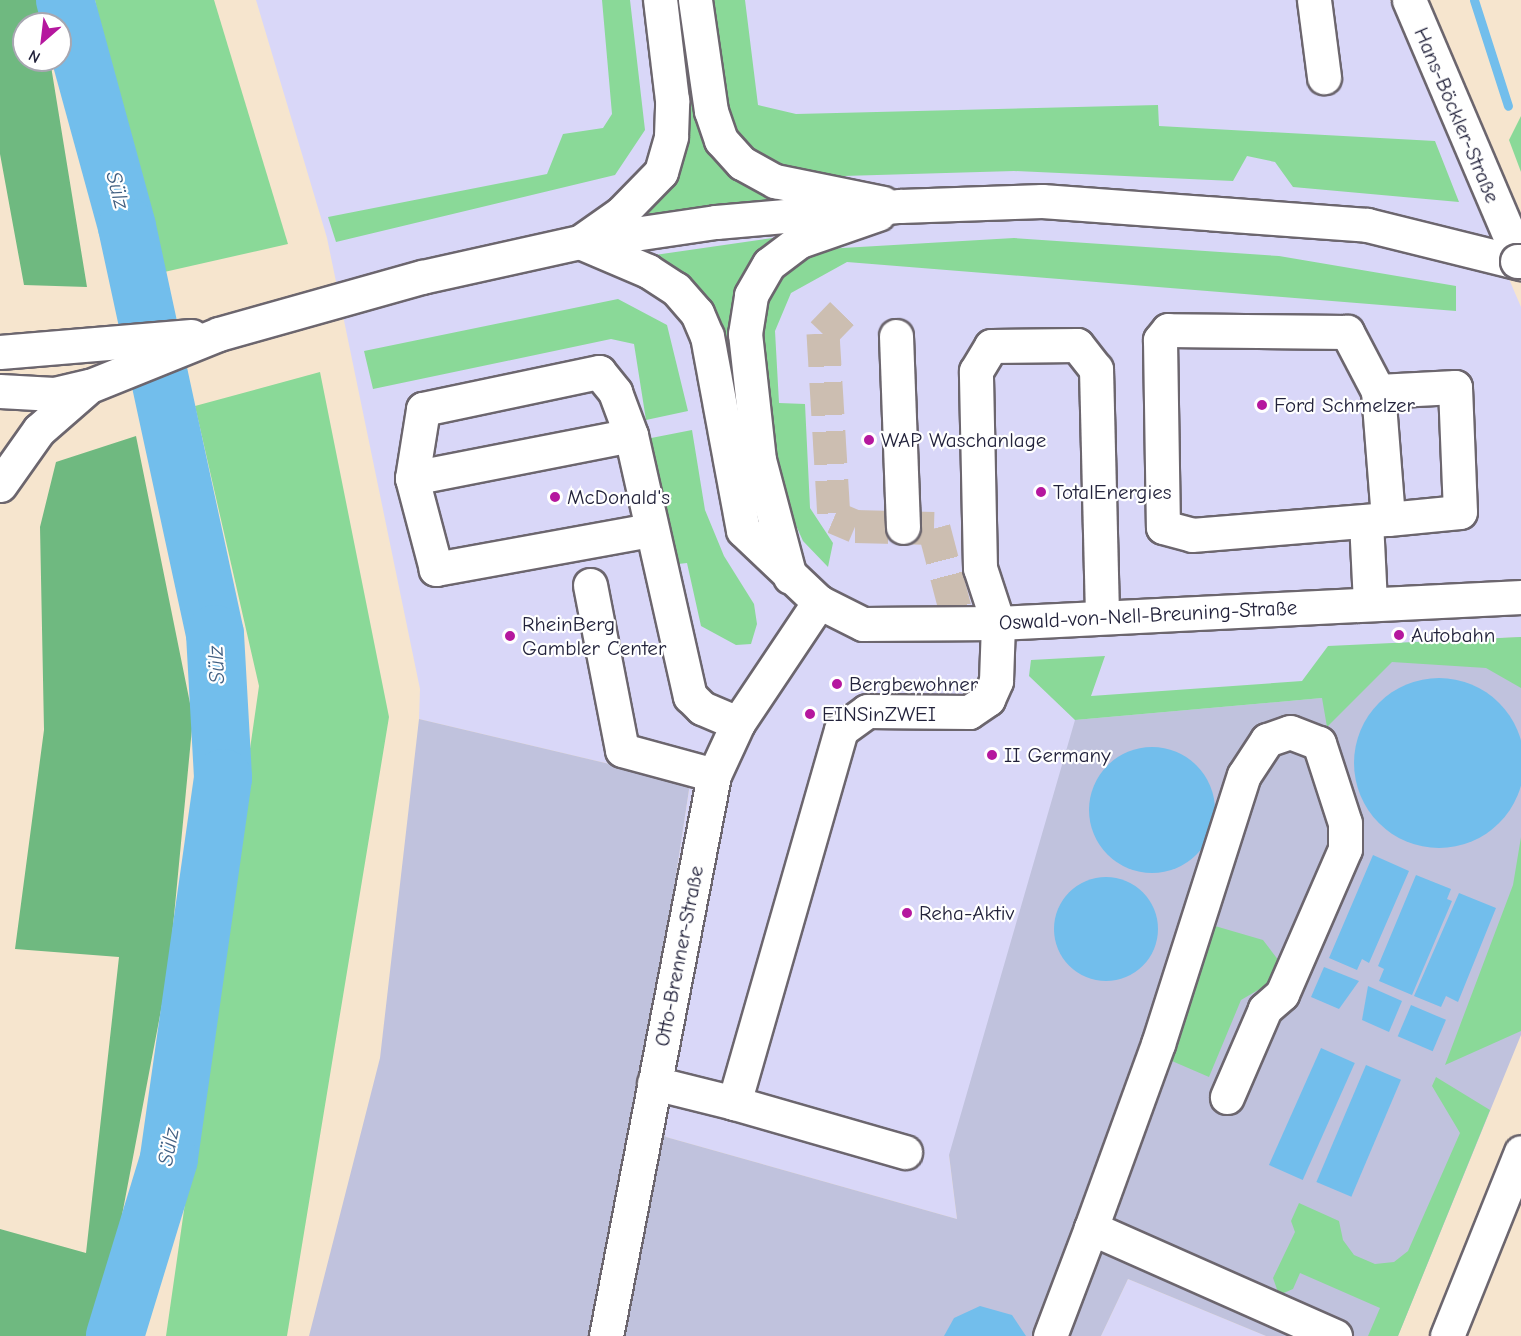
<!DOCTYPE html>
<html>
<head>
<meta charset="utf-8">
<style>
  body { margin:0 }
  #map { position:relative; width:1521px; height:1336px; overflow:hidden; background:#f6e5ce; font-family:"Comic Neue",sans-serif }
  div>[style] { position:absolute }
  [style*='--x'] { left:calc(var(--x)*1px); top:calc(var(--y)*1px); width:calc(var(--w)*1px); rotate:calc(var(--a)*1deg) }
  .built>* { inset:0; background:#d9d7f8 }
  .industrial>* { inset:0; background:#c0c2dd }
  .green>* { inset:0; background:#8ad998 }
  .forest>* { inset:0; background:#6fb980 }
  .water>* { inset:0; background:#72beec; transform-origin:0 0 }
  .round { border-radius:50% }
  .stream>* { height:9px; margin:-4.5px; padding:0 4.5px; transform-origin:4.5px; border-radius:4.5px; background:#72beec }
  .river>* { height:58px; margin:-29px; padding:0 29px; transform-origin:29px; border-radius:29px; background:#72beec }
  .minor-tunnel>* { height:33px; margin-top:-16.5px; transform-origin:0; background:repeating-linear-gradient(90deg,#ccbeb1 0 33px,transparent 0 49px) }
  .roads { filter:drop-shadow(2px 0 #6c666e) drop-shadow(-2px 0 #6c666e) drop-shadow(0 2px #6c666e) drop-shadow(0 -2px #6c666e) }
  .minor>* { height:33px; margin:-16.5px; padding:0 16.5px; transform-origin:16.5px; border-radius:16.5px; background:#fff }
  .major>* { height:33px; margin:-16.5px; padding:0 16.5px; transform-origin:16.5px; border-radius:16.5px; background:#fff }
  .highway>* { height:33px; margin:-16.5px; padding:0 16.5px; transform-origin:16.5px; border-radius:16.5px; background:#fff }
  .bridges { filter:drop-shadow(2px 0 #6c666e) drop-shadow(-2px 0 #6c666e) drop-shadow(0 2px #6c666e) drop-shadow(0 -2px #6c666e) }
  .highway-bridge>* { height:33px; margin:-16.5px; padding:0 16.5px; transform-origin:16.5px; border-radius:16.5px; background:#fff }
  .dots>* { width:16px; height:16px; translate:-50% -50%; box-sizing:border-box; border:3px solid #fff; border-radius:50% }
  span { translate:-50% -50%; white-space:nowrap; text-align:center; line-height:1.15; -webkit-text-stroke:4.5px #fff; paint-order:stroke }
  .street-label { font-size:21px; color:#22223b }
  .poi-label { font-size:21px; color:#22223b }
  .left { translate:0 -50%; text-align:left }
  .water-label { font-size:22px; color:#426082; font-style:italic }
  .north { position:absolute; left:12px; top:12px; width:60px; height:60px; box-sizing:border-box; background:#fff; border:2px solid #a7a7b1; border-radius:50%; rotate:208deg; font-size:16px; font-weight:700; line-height:24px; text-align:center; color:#22223b }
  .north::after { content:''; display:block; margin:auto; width:21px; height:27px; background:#b5179e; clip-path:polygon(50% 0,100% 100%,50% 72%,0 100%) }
</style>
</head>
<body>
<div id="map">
  <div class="built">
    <i style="clip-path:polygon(256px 0,1390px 0,1521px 307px,1521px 637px,1369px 645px,949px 1155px,957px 1219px,666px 1137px,643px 1093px,690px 783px,419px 719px,420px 689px,327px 238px)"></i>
    <i style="clip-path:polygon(1128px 1279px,1266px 1336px,1101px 1336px)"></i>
  </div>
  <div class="industrial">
    <i style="clip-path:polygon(1521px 637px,1521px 1035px,1398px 1336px,1266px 1336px,1128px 1279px,1101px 1336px,309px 1336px,380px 1058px,419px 719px,690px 783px,643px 1093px,666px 1137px,957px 1219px,949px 1155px,1075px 720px,1322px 698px,1369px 645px)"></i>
  </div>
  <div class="green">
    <i style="clip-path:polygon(95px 0,214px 0,288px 244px,151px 275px)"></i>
    <i style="clip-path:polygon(602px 0,630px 0,645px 130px,615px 175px,336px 242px,328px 217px,547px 174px,563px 134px,603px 128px,612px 114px)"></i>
    <i style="clip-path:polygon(674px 0,685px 0,708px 142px,721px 166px,744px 182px,797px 199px,632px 220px,670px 189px,684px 159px,689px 117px)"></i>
    <i style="clip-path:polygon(704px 0,745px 0,758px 105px,796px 114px,1158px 105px,1159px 126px,1435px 141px,1459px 202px,1293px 187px,1275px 162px,1247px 156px,1233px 181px,1014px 171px,809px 177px,763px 163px,731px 131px)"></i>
    <i style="clip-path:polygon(1521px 116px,1521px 172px,1509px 140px)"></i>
    <i style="clip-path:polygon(793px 235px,752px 268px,768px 523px,756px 530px,719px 326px,700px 288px,641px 257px)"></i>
    <i style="clip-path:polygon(1014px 238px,1279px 256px,1456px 286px,1456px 311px,847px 262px,791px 293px,775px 331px,779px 403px,805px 404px,810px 508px,833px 543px,828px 567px,803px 541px,782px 494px,757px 343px,774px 284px,808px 250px)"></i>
    <i style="clip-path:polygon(618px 299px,667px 325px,688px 411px,646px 420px,634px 344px,611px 339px,373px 389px,364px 351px)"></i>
    <i style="clip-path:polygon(320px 372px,389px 717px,287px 1336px,166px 1336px,259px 686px,195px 406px)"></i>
    <i style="clip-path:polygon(692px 430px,705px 510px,724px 556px,754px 604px,757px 624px,751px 644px,736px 645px,701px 626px,687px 563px,678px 564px,652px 480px,641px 440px)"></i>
    <i style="clip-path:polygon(1521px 637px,1521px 688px,1486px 668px,1392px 662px,1327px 727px,1322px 698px,1075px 720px,1029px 676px,1031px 660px,1105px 656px,1091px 696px,1302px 681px,1328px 646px)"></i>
    <i style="clip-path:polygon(1521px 837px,1521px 1031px,1445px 1065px,1513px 885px)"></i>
    <i style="clip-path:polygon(1215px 926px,1263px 940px,1279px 961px,1270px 983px,1241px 1000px,1209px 1077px,1165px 1058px)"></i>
    <i style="clip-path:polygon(1436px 1077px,1490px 1110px,1398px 1336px,1368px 1336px,1380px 1308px,1300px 1273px,1293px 1289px,1279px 1295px,1273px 1278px,1295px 1232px,1291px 1221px,1299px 1203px,1339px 1221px,1343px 1240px,1354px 1255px,1375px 1264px,1394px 1262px,1408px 1251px,1460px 1133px,1432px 1086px)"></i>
  </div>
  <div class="forest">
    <i style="clip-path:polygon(0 0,41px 0,45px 24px,24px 24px,24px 60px,50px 60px,87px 287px,24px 285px,0 154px)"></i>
    <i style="clip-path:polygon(136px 436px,193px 718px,169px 968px,107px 1294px,91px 1336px,0 1336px,0 1229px,86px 1253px,119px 957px,15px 949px,44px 730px,40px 527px,56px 462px)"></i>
  </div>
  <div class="water">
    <i class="round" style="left:1354px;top:678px;width:170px;height:170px"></i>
    <i class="round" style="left:1089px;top:747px;width:126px;height:126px"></i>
    <i style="clip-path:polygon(1373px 855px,1409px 871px,1369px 963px,1362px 959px,1357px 970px,1329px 958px)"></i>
    <i style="clip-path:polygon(1416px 875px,1451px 889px,1447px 899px,1452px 901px,1412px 995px,1379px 981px,1384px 969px,1378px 966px)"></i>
    <i class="round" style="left:1054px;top:877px;width:104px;height:104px"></i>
    <i style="clip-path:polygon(1459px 893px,1496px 908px,1458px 1002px,1446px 996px,1441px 1007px,1414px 996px)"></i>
    <i style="clip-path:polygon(1324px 967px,1359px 981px,1339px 1009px,1311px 997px)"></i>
    <i style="clip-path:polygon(1368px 986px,1402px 1001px,1389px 1032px,1362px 1020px)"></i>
    <i style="left:1411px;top:1005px;width:38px;height:34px;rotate:23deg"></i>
    <i style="left:1321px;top:1048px;width:37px;height:128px;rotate:24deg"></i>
    <i style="left:1366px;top:1065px;width:38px;height:127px;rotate:23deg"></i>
    <i style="clip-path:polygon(980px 1306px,1012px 1315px,1026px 1336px,944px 1336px,954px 1318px)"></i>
  </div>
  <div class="stream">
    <i style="--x:1474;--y:0;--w:111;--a:72.2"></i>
  </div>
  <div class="river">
    <i style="--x:65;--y:0;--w:235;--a:74.7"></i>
    <i style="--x:127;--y:227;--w:416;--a:77.8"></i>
    <i style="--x:215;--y:634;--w:144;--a:86.8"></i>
    <i style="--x:223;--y:778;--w:385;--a:98.1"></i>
    <i style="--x:169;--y:1159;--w:185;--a:107"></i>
  </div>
  <div class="minor-tunnel">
    <i style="--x:842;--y:313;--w:28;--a:134"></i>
    <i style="--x:823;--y:333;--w:184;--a:86.6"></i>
    <i style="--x:834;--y:517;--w:23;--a:23"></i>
    <i style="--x:855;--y:526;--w:79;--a:1.5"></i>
    <i style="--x:934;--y:528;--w:98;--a:75.3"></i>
  </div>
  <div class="roads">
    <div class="minor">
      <i style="--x:695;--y:0;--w:112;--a:81.8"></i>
      <i style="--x:711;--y:111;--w:31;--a:71"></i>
      <i style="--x:721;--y:140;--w:31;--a:48"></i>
      <i style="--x:742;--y:163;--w:38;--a:29"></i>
      <i style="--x:775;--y:181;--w:110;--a:11.5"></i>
      <i style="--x:1314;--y:0;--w:78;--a:82.6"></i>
      <i style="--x:1409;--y:0;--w:285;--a:66.9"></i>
      <i style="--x:580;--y:242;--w:74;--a:23.1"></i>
      <i style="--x:648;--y:271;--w:33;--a:33"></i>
      <i style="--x:676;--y:289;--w:32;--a:49"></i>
      <i style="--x:697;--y:313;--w:25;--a:67"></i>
      <i style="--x:707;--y:336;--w:197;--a:79.5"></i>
      <i style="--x:743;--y:530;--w:105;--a:43.5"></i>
      <i style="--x:819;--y:602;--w:49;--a:26.6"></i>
      <i style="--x:863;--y:624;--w:135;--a:-0.4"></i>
      <i style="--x:998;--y:623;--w:524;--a:-2.85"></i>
      <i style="--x:580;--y:242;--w:50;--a:-35.3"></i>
      <i style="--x:621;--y:213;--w:57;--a:-45.7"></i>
      <i style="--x:661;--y:172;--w:37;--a:-74"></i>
      <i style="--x:671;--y:136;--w:36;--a:-88"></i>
      <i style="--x:672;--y:100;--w:101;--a:-96.8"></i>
      <i style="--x:896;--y:336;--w:191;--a:87.9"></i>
      <i style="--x:1378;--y:391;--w:67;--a:-117.7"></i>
      <i style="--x:1347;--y:332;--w:179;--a:-179.4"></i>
      <i style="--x:1168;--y:330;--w:13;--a:129"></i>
      <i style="--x:1160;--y:340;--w:187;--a:89.1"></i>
      <i style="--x:1163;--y:527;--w:30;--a:15"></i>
      <i style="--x:1192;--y:535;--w:197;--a:-4.7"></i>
      <i style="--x:1388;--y:519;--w:72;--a:-5.6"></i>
      <i style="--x:1460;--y:512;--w:125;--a:-92.3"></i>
      <i style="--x:1455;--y:387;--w:77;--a:177"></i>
      <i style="--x:1378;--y:391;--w:128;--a:85.5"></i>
      <i style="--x:412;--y:478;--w:223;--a:-11.1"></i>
      <i style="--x:1366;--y:521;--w:83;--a:87.2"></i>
      <i style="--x:650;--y:530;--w:218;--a:169.7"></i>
      <i style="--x:436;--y:569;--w:94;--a:-104.8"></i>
      <i style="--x:412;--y:478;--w:70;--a:-80.9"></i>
      <i style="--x:423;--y:409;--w:180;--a:-11.9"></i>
      <i style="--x:599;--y:372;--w:26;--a:51"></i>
      <i style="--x:615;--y:392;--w:46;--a:69.6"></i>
      <i style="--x:631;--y:435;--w:268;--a:77.3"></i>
      <i style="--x:690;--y:696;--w:17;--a:45"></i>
      <i style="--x:702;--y:708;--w:39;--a:23"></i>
      <i style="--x:790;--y:577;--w:121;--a:-104.8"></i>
      <i style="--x:759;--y:460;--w:127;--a:-96.3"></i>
      <i style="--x:745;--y:334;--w:39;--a:-81"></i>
      <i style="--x:751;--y:295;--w:36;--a:-60"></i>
      <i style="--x:769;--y:264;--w:39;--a:-37"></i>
      <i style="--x:800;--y:241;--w:83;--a:-19.1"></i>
      <i style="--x:590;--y:585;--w:168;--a:79"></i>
      <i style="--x:622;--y:750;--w:95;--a:15.2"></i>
      <i style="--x:654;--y:1083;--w:82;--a:14"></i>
      <i style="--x:734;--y:1103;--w:388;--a:-74"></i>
      <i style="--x:841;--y:730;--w:32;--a:-36"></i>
      <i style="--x:867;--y:711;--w:102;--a:0.6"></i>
      <i style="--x:969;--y:712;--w:23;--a:-34"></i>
      <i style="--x:988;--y:699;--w:20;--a:-66"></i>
      <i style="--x:996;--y:681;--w:58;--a:-88"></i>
      <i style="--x:998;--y:623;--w:58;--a:-108.1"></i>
      <i style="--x:980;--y:568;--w:197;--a:-91.2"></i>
      <i style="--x:976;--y:371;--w:29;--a:-59"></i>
      <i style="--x:991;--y:346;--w:86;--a:-0.7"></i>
      <i style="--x:1077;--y:345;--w:31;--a:52"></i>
      <i style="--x:1096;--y:369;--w:248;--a:88.6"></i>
      <i style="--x:734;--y:1103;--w:178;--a:16"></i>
      <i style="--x:1091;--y:1228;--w:196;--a:-70"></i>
      <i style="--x:1158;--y:1044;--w:282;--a:-72.3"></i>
      <i style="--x:1244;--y:775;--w:42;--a:-56.7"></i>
      <i style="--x:1267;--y:740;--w:24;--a:-19"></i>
      <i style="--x:1290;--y:732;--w:31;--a:21"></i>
      <i style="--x:1319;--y:743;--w:84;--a:72"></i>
      <i style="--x:1345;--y:823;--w:26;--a:90"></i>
      <i style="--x:1345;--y:849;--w:158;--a:113.5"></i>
      <i style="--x:1282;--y:994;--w:23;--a:139"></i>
      <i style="--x:1265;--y:1009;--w:96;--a:113.4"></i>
      <i style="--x:606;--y:1336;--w:571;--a:-79.1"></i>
      <i style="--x:714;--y:775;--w:57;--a:-65.2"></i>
      <i style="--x:738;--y:723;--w:146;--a:-56.2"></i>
      <i style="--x:1050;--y:1336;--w:116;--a:-69.2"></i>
      <i style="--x:1091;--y:1228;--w:267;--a:23.9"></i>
      <i style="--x:1447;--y:1336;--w:198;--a:-68.1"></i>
    </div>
    <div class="major">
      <i style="--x:0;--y:352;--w:192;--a:-4.8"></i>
      <i style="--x:0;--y:391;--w:54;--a:3.2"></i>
      <i style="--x:54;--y:394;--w:37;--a:-13"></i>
      <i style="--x:90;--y:386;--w:139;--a:-22"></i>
      <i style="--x:219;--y:334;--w:211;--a:-15.7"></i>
      <i style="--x:422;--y:277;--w:162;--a:-12.5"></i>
      <i style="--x:580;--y:242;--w:137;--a:-8.4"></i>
      <i style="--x:716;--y:222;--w:185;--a:-5"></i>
      <i style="--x:0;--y:485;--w:67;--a:-54.7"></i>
      <i style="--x:39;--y:430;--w:62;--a:-41.1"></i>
    </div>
    <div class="highway">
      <i style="--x:900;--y:206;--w:142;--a:-2"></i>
      <i style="--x:1042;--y:201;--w:326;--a:4.2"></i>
      <i style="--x:1367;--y:225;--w:159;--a:13.9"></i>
    </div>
  </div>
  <div class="bridges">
    <div class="highway-bridge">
      <i style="--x:1517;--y:261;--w:4;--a:0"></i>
    </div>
  </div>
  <div class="dots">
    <i style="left:1262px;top:405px;background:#b5179e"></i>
    <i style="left:869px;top:440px;background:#b5179e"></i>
    <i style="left:1041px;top:492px;background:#b5179e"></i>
    <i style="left:555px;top:497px;background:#b5179e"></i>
    <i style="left:1399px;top:635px;background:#b5179e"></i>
    <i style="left:510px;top:636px;background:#b5179e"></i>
    <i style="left:837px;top:684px;background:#b5179e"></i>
    <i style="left:810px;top:714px;background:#b5179e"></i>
    <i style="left:992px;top:755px;background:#b5179e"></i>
    <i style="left:907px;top:913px;background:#b5179e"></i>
  </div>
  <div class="street-label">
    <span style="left:1457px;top:115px;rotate:67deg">Hans-Böckler-Straße</span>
    <span style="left:1148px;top:615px;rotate:-3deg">Oswald-von-Nell-Breuning-Straße</span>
    <span style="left:679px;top:956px;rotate:-79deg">Otto-Brenner-Straße</span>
  </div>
  <div class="poi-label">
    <span class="left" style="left:1274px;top:405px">Ford Schmelzer</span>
    <span class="left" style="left:881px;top:440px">WAP Waschanlage</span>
    <span class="left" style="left:1053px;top:492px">TotalEnergies</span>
    <span class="left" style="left:567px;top:497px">McDonald's</span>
    <span class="left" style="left:522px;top:636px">RheinBerg<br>Gambler Center</span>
    <span class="left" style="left:1411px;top:635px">Autobahn</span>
    <span class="left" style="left:849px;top:684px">Bergbewohner</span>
    <span class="left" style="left:822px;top:714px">EINSinZWEI</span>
    <span class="left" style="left:1004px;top:755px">II Germany</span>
    <span class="left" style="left:919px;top:913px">Reha-Aktiv</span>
  </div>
  <div class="water-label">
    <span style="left:117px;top:190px;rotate:75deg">Sülz</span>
    <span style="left:217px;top:665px;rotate:-93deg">Sülz</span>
    <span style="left:169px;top:1147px;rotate:-79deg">Sülz</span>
  </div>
  <div class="north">N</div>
</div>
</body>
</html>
